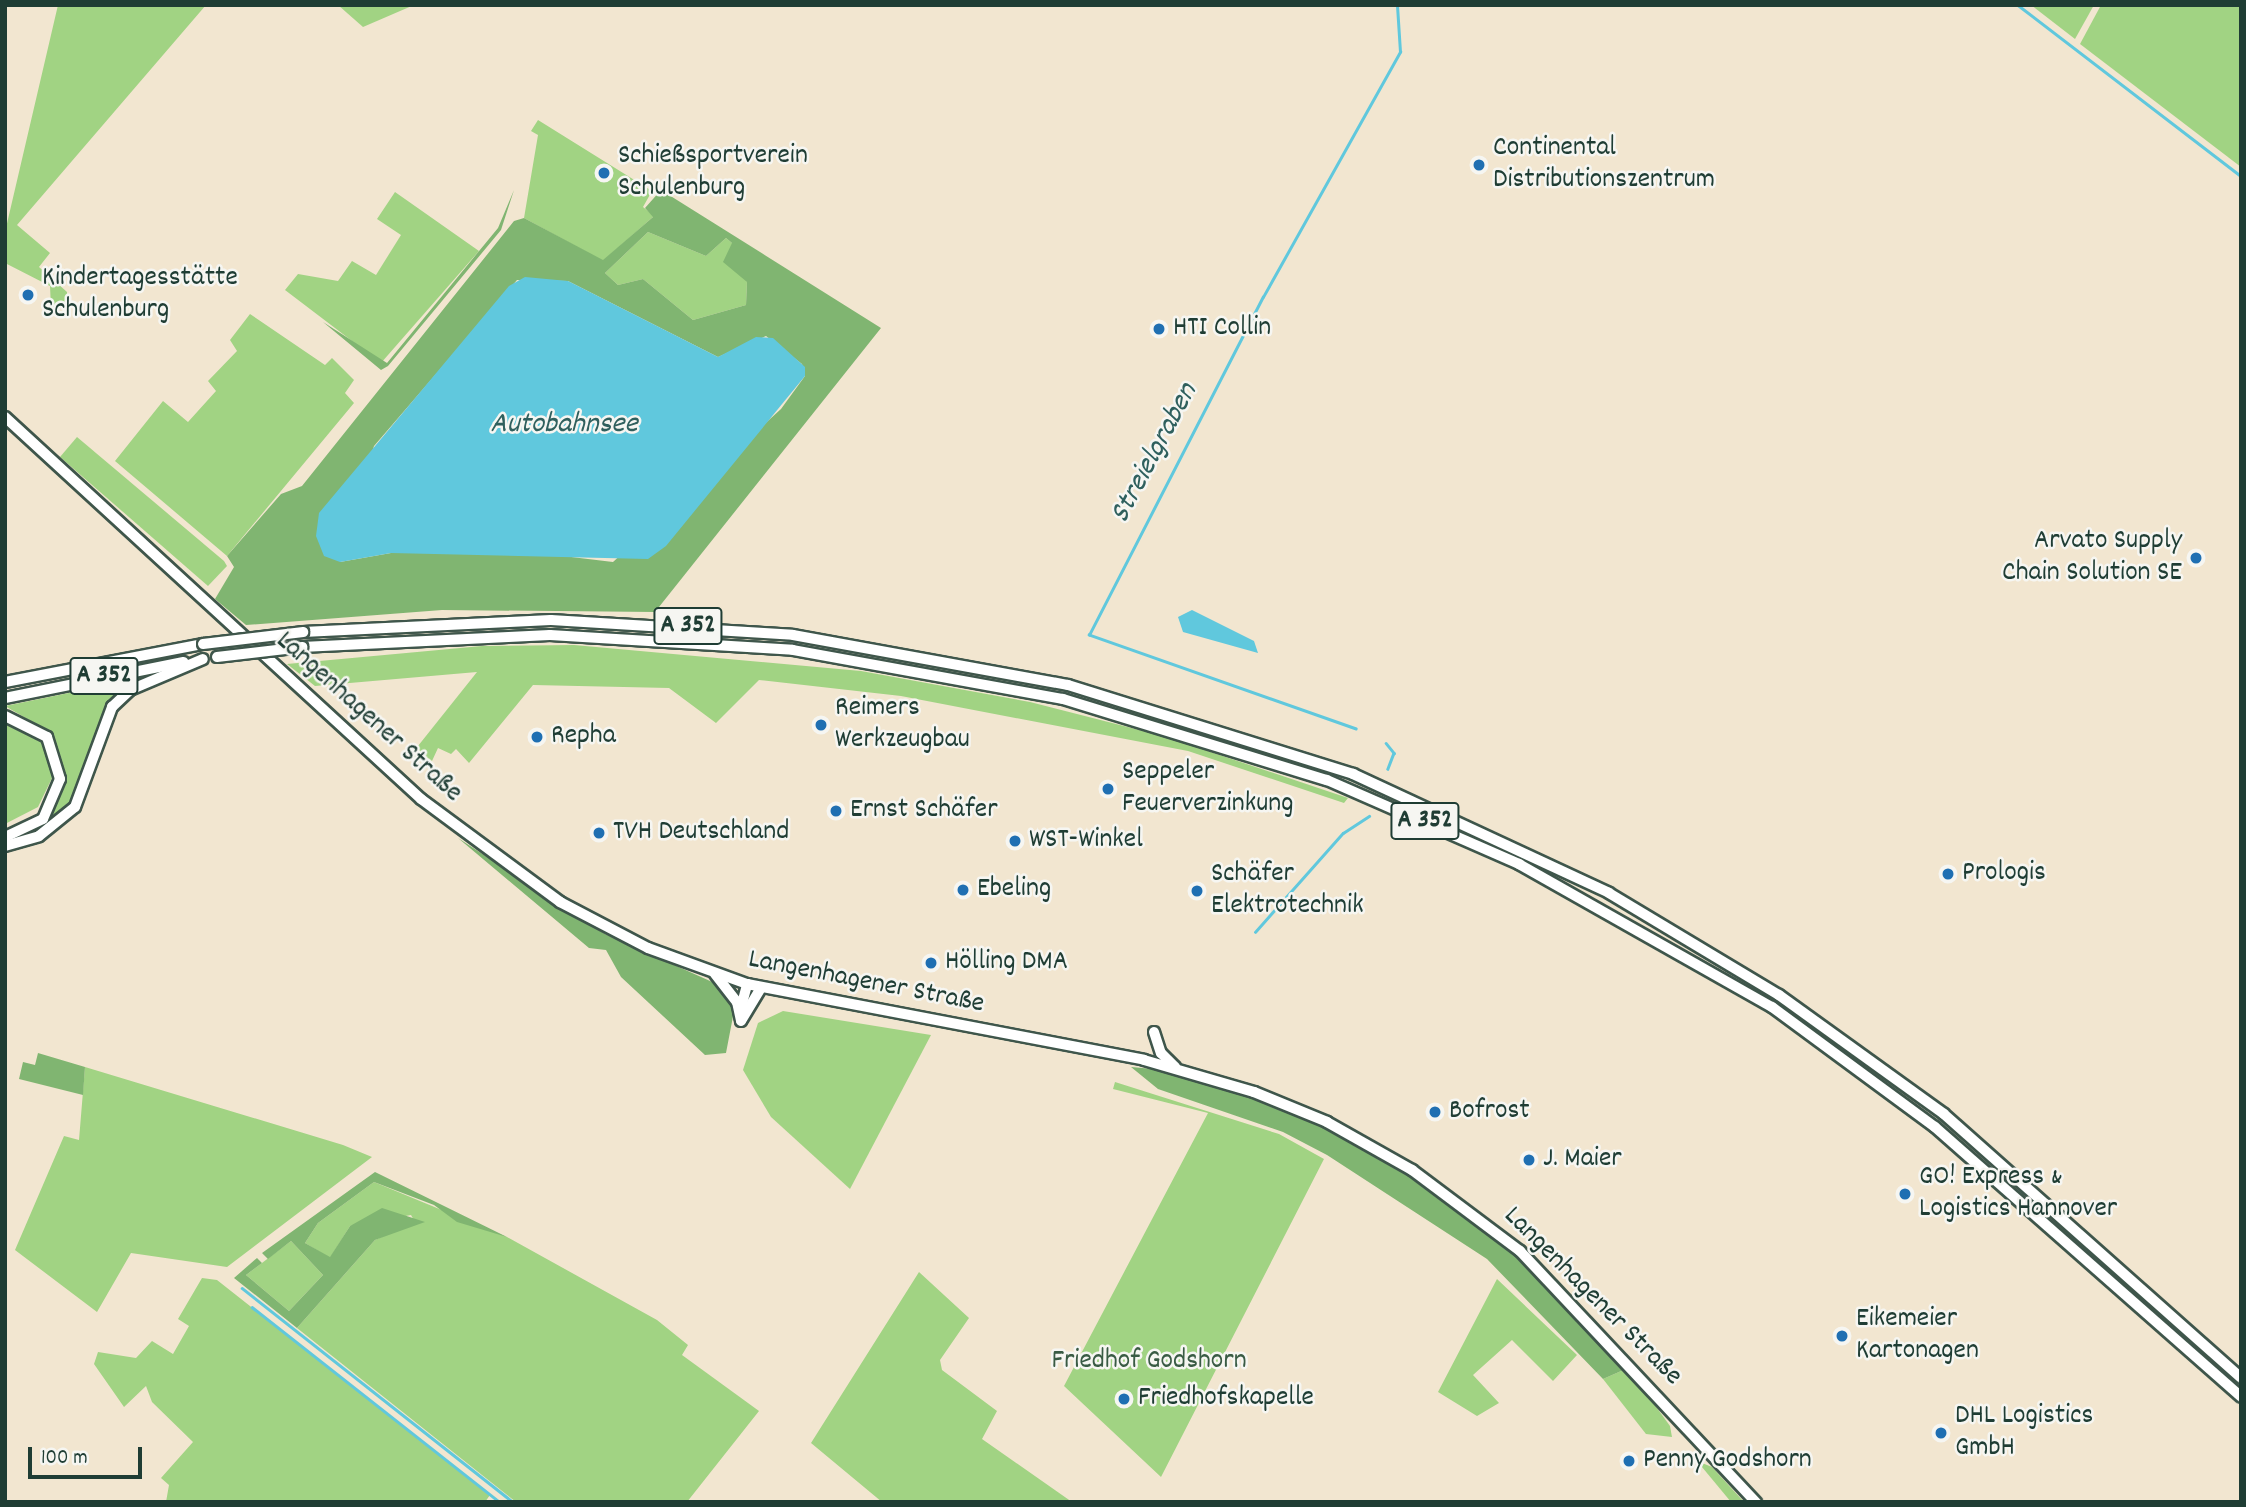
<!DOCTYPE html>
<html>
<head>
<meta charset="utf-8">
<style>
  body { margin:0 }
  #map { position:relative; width:2246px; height:1507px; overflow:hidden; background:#f2e6d0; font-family:Dekko,sans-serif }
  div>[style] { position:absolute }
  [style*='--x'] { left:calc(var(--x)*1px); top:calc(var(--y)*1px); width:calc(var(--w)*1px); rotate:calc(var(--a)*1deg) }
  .green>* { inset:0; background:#a1d383 }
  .forest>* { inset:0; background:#80b571 }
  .water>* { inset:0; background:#60c8dd }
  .stream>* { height:2.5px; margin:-1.25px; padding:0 1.25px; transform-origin:1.25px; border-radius:1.25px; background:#60c8dd }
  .roads { filter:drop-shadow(2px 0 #3f564b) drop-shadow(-2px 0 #3f564b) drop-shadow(0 2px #3f564b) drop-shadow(0 -2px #3f564b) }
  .major>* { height:10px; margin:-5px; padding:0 5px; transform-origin:5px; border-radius:5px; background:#fff }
  .highway>* { height:10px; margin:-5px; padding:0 5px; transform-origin:5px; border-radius:5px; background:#fff }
  .bridges { filter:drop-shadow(2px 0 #3f564b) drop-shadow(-2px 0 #3f564b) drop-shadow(0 2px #3f564b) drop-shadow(0 -2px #3f564b) }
  .highway-bridge>* { height:10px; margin:-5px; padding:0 5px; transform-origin:5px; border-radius:5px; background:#fff }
  .dots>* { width:19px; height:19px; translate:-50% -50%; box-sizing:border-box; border:4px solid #f6f6f2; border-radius:50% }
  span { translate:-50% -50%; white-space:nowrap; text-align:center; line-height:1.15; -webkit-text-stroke:5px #f6f6f2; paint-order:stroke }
  .shield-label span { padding:2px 5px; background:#f6f6f2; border:2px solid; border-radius:5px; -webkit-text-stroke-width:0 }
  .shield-label { font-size:26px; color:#1f3d34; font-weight:700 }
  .poi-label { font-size:28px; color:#1f3d34 }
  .left { translate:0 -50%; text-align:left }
  .right { translate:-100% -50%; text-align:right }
  .street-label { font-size:28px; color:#1f3d34 }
  .park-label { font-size:28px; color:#395b44 }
  .water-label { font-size:30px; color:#2f605e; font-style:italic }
  .frame { position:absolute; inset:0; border:7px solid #1f3d34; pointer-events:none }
  .scale { position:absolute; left:28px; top:1447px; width:114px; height:32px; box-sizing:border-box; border:4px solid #1f3d34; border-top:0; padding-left:9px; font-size:21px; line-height:24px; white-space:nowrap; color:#1f3d34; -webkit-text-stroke:5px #f6f6f2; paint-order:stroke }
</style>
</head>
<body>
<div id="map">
  <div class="green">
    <i style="clip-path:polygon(58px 5px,206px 5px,17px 225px,50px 253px,39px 267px,67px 292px,67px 308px,51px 308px,50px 286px,5px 263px,5px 232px)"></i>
    <i style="clip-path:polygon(338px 5px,414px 5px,363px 27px)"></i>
    <i style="clip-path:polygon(2031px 5px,2094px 5px,2075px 39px)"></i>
    <i style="clip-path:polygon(2101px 5px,2241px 5px,2241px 167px,2080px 44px)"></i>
    <i style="clip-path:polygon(538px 120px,652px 191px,643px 207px,654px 216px,603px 261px,524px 218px,538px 135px,531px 131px)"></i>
    <i style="clip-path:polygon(395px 192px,479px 251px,381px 363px,285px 290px,298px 274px,338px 281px,352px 261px,376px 275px,401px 235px,377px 219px)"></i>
    <i style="clip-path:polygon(648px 232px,706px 256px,726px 238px,732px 243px,747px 282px,746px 305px,693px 320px,643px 279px,618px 285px,605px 273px)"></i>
    <i style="clip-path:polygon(250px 314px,325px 365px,332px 358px,354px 380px,345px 393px,354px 403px,227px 556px,115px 461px,163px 401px,188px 422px,216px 391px,208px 381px,237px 351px,230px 340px)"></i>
    <i style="clip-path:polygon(77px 437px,224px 561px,227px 566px,208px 586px,60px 457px)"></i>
    <i style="clip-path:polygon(574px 645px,861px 671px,1030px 702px,1163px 736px,1348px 798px,1344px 803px,1188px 751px,901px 696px,759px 680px,716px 723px,669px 688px,533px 685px,469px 763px,456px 749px,451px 754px,438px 748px,432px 761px,424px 755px,417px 763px,410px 756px,477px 672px,315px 686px,287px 664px,482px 646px)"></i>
    <i style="clip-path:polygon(142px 678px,102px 715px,74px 801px,34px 834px,9px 839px,50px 815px,66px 776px,48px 731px,5px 706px)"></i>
    <i style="clip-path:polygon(5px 725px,30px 731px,42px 742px,53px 776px,38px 807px,5px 824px)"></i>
    <i style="clip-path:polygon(783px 1011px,931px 1035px,850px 1189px,771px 1117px,743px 1070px,758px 1023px)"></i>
    <i style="clip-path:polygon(85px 1067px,343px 1145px,372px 1157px,227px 1267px,131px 1253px,97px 1312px,15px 1250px,64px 1136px,79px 1140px)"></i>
    <i style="clip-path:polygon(1115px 1082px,1279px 1134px,1324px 1159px,1161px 1477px,1064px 1386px,1208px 1113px,1113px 1089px)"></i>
    <i style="clip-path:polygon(374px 1182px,507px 1237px,657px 1320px,688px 1345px,682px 1355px,759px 1411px,687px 1502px,516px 1502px,297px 1328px,375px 1240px,415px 1222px,411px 1215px,350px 1226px,330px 1258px,305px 1243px,318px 1223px)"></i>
    <i style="clip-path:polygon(291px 1241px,323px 1275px,289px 1311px,246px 1275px)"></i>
    <i style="clip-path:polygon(919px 1272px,969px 1318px,940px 1360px,942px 1370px,997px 1411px,982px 1439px,1072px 1502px,882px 1502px,811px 1443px)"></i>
    <i style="clip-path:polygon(202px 1278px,217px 1280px,490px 1495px,485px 1502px,166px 1502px,169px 1485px,161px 1478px,193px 1442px,152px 1402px,146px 1386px,124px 1407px,94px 1364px,98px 1352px,136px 1358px,152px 1341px,173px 1354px,189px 1326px,178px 1319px)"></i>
    <i style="clip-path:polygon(1497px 1279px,1577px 1355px,1553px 1381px,1512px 1340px,1473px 1375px,1499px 1403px,1477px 1416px,1438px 1392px)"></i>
    <i style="clip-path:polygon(1628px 1368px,1670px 1426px,1672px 1437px,1646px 1434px,1603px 1379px)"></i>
    <i style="clip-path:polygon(1697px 1461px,1712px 1467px,1744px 1502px,1731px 1502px)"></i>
  </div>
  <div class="forest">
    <i style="clip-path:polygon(514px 190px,501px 230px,388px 366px,381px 370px,323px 322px,387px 363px,498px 228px)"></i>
    <i style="clip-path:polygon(evenodd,661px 190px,881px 328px,655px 612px,442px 610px,246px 625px,215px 599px,234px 567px,227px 556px,281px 494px,302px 486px,514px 221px,524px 218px,603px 260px,653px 217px,645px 208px,661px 190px,648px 232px,706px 256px,726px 238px,732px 243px,723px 262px,747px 282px,746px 305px,693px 320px,643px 279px,618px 285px,605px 273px,648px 232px,661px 190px,517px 280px,568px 281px,718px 357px,766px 336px,802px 364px,805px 376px,781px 409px,613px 562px,538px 553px,391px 553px,340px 562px,374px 446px,517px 280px)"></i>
    <i style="clip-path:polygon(458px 838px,605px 934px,719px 985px,735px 1006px,726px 1053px,705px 1055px,621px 977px,606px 950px,589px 948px)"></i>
    <i style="clip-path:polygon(38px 1053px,85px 1067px,83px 1095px,19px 1079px,23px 1062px,35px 1065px)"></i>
    <i style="clip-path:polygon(1131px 1067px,1176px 1071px,1252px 1095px,1326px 1125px,1410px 1174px,1516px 1252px,1628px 1368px,1603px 1379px,1487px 1259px,1327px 1155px,1283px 1132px,1158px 1089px)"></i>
    <i style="clip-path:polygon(375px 1172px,507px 1237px,457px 1222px,434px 1205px,374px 1182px,318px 1223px,305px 1243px,330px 1257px,350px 1226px,382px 1208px,425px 1222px,375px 1240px,297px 1328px,234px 1278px,257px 1258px,262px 1263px,246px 1275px,289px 1311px,323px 1275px,291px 1241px,268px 1259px,262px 1253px)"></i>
  </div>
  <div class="water">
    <i style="clip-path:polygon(525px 277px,568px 281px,718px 357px,756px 337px,773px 338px,805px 367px,805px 376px,666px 546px,648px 559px,391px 553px,340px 562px,324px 556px,316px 536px,319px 513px,509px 286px)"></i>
    <i style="clip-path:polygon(1192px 610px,1254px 641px,1258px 653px,1183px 632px,1178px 617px)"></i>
  </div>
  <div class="stream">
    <i style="--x:2018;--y:5;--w:281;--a:37.5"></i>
    <i style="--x:1356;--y:729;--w:283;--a:-160.6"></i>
    <i style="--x:1089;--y:635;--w:380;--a:-62.8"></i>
    <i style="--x:1263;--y:297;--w:281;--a:-60.8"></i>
    <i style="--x:1400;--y:52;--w:47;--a:-93.7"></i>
    <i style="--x:1386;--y:743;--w:13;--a:51"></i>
    <i style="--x:1394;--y:753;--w:17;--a:111"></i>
    <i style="--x:1255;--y:932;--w:132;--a:-48.4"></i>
    <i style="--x:1343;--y:833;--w:31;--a:-33"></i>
    <i style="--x:242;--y:1288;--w:345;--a:38.3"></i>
    <i style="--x:252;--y:1307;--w:315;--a:38.2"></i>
  </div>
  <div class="roads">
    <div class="major">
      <i style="--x:5;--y:417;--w:565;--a:42.56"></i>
      <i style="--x:421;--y:799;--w:173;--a:36.5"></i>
      <i style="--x:560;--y:902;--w:99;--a:27.6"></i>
      <i style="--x:648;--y:948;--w:105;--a:20"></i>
      <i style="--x:747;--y:984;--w:404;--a:10.8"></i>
      <i style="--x:1144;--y:1060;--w:115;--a:16.2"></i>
      <i style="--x:1254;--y:1092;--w:79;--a:22.3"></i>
      <i style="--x:1327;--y:1122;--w:98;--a:29.5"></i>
      <i style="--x:1412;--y:1170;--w:135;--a:36.9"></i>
      <i style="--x:1520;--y:1251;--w:345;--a:46.8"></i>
      <i style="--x:715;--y:974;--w:36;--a:52"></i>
      <i style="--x:737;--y:1002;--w:19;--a:78"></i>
      <i style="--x:740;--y:1011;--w:28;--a:-75"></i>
      <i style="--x:741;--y:1021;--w:39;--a:-59"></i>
      <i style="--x:1154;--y:1032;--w:22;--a:72"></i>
      <i style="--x:1161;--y:1053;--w:20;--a:45"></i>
    </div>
    <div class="highway">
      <i style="--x:303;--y:632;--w:248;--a:-2.8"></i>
      <i style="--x:551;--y:620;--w:242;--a:3.5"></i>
      <i style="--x:793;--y:635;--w:280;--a:10.3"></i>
      <i style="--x:1068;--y:685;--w:299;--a:17.3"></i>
      <i style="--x:1353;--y:774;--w:282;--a:24.9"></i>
      <i style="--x:1609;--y:893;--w:198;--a:31"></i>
      <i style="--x:1779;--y:995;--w:203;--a:35.8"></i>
      <i style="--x:1944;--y:1114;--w:397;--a:41.6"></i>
      <i style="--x:302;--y:647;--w:248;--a:-2.8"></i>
      <i style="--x:550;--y:635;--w:243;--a:3.5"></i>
      <i style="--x:793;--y:650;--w:274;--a:10.3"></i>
      <i style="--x:1063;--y:699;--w:276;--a:17.1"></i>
      <i style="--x:1327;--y:780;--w:210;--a:23.6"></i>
      <i style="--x:1519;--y:864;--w:291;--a:29.5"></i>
      <i style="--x:1772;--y:1007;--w:202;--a:36.4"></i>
      <i style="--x:1935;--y:1127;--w:408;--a:41.4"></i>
      <i style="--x:5;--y:682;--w:202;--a:-10.9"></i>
      <i style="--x:5;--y:698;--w:182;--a:-11.4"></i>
      <i style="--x:5;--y:716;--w:47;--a:26.6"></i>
      <i style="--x:47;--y:737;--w:44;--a:72.8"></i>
      <i style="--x:60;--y:779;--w:43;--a:113"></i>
      <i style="--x:43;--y:819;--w:42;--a:154.7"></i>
      <i style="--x:5;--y:846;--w:35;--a:-16"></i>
      <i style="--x:39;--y:836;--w:46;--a:-38.9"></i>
      <i style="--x:75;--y:807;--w:107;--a:-69.7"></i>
      <i style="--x:112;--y:707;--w:25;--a:-43"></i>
      <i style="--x:130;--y:690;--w:79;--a:-23"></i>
    </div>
  </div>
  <div class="bridges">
    <div class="highway-bridge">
      <i style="--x:203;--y:644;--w:101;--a:-6.8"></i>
      <i style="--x:217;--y:657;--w:86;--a:-6.7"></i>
    </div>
  </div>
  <div class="dots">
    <i style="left:1479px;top:165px;background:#1f6fb2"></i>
    <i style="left:604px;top:173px;background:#1f6fb2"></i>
    <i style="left:28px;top:295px;background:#1f6fb2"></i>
    <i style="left:1159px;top:329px;background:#1f6fb2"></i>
    <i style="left:2196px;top:558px;background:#1f6fb2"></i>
    <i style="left:821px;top:725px;background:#1f6fb2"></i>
    <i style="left:537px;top:737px;background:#1f6fb2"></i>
    <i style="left:1108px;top:789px;background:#1f6fb2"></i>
    <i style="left:836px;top:811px;background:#1f6fb2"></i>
    <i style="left:599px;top:833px;background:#1f6fb2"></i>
    <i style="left:1015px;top:841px;background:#1f6fb2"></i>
    <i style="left:1948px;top:874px;background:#1f6fb2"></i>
    <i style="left:963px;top:890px;background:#1f6fb2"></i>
    <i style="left:1197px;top:891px;background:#1f6fb2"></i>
    <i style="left:931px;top:963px;background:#1f6fb2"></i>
    <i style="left:1435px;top:1112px;background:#1f6fb2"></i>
    <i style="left:1529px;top:1160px;background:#1f6fb2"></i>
    <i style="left:1905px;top:1194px;background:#1f6fb2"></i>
    <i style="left:1842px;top:1336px;background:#1f6fb2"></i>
    <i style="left:1124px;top:1399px;background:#1f6fb2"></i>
    <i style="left:1941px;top:1433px;background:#1f6fb2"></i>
    <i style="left:1629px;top:1461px;background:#1f6fb2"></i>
  </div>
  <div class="shield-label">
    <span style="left:688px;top:626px">A 352</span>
    <span style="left:104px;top:676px">A 352</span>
    <span style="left:1425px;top:821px">A 352</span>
  </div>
  <div class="poi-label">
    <span class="left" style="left:1493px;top:165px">Continental<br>Distributionszentrum</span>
    <span class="left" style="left:618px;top:173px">Schießsportverein<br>Schulenburg</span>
    <span class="left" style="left:42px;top:295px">Kindertagesstätte<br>Schulenburg</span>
    <span class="left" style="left:1173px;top:329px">HTI Collin</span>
    <span class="right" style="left:2182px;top:558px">Arvato Supply<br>Chain Solution SE</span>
    <span class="left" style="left:835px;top:725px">Reimers<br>Werkzeugbau</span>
    <span class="left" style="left:551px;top:737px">Repha</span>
    <span class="left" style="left:1122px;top:789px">Seppeler<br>Feuerverzinkung</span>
    <span class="left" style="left:850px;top:811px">Ernst Schäfer</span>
    <span class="left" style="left:613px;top:833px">TVH Deutschland</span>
    <span class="left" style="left:1029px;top:841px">WST-Winkel</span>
    <span class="left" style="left:1962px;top:874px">Prologis</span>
    <span class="left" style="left:1211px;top:891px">Schäfer<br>Elektrotechnik</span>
    <span class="left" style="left:977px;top:890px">Ebeling</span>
    <span class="left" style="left:945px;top:963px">Hölling DMA</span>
    <span class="left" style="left:1449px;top:1112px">Bofrost</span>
    <span class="left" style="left:1543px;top:1160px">J. Maier</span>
    <span class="left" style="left:1919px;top:1194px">GO! Express &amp;<br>Logistics Hannover</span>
    <span class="left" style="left:1856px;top:1336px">Eikemeier<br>Kartonagen</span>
    <span class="left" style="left:1138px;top:1399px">Friedhofskapelle</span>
    <span class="left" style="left:1955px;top:1433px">DHL Logistics<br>GmbH</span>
    <span class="left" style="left:1643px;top:1461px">Penny Godshorn</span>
  </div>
  <div class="street-label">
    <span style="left:368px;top:718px;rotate:42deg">Langenhagener Straße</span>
    <span style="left:866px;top:983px;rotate:11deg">Langenhagener Straße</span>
    <span style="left:1592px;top:1297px;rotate:45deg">Langenhagener Straße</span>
  </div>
  <div class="park-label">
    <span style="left:1149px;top:1362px">Friedhof Godshorn</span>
  </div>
  <div class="water-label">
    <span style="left:564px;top:426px">Autobahnsee</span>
    <span style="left:1156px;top:454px;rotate:-62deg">Streielgraben</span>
  </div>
  <div class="frame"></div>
  <div class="scale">100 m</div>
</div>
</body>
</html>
